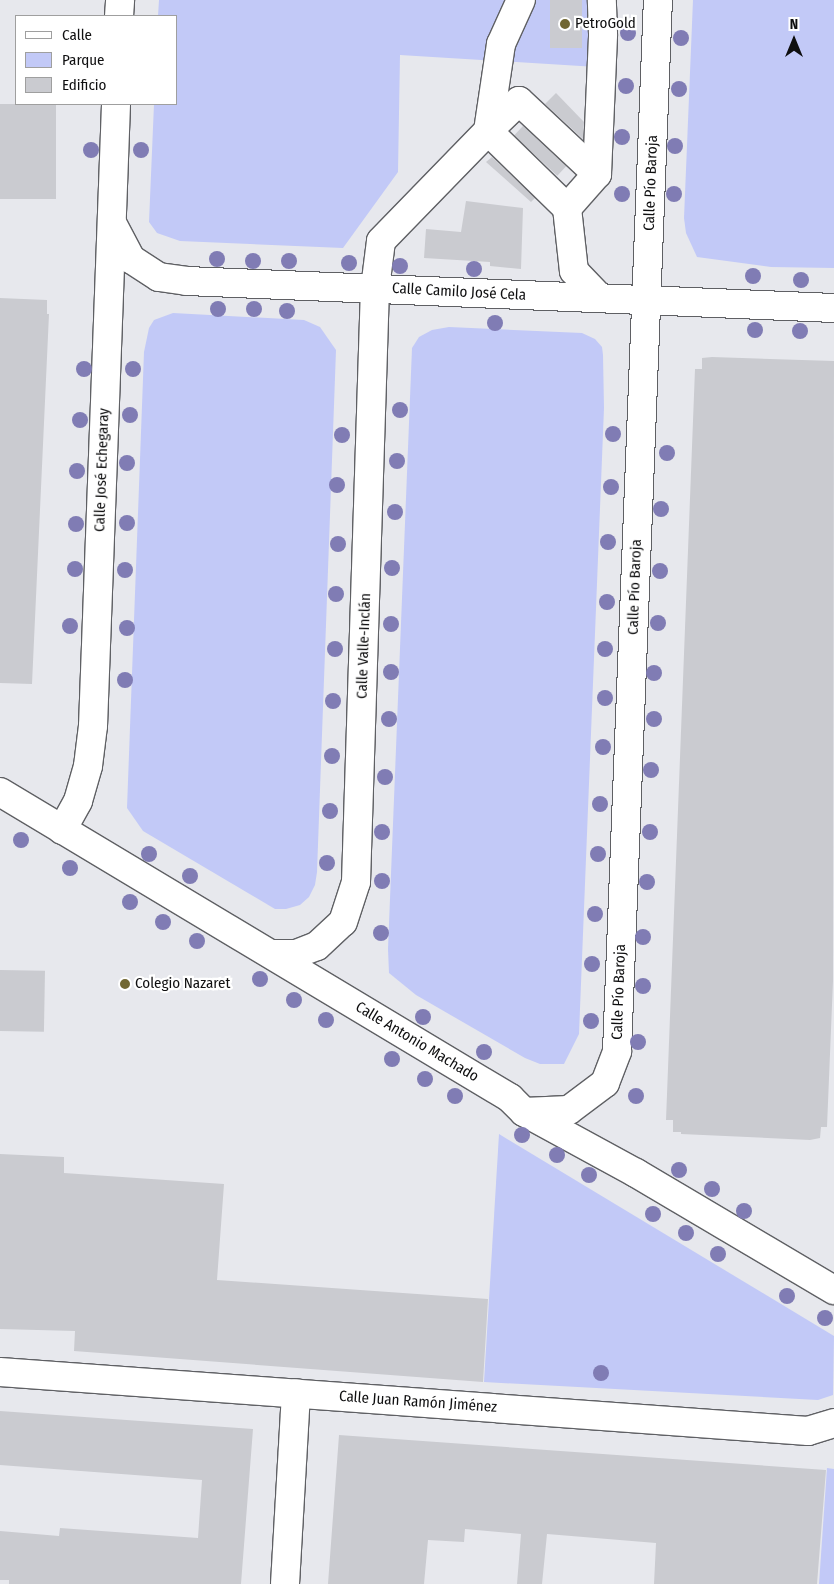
<!DOCTYPE html>
<html>
<head>
<meta charset="utf-8">
<style>
  body { margin:0 }
  #map { position:relative; width:834px; height:1584px; overflow:hidden; background:#e7e8ed; font-family:"Fira Sans Condensed",sans-serif }
  div>[style] { position:absolute }
  [style*='--x'] { left:calc(var(--x)*1px); top:calc(var(--y)*1px); width:calc(var(--w)*1px); rotate:calc(var(--a)*1deg) }
  .green>* { inset:0; background:#c2c9f7 }
  .building>* { inset:0; background:#cacbd0; transform-origin:0 0 }
  .roads { filter:drop-shadow(1px 0 #5f6064) drop-shadow(-1px 0 #5f6064) drop-shadow(0 1px #5f6064) drop-shadow(0 -1px #5f6064) }
  .minor>* { height:28px; margin:-14px; padding:0 14px; transform-origin:14px; border-radius:14px; background:#fff }
  .trees>* { width:16px; height:16px; margin:-8px; border-radius:50%; background:#807cb4 }
  .dots>* { width:14px; height:14px; translate:-50% -50%; box-sizing:border-box; border:2px solid #fff; border-radius:50% }
  span { translate:-50% -50%; white-space:nowrap; text-align:center; line-height:1.15; -webkit-text-stroke:4.5px #fff; paint-order:stroke }
  .poi-label { font-size:15px; color:#0f0f10 }
  .left { translate:0 -50%; text-align:left }
  .street-label { font-size:15px; color:#0f0f10 }
  .legend { position:absolute; left:15px; top:15px; width:162px; height:90px; box-sizing:border-box; background:#fff; border:1px solid #9f9f9f; margin:0; padding:6px 9px; list-style:none; font-size:15px; color:#0f0f10 }
  .legend li { display:flex; align-items:center; gap:10px; height:25px }
  .legend b { width:25px; border:1px solid #9f9f9f }
  .north { position:absolute; left:769px; top:15px; width:50px; height:50px; -webkit-text-stroke:4px #fff; paint-order:stroke; rotate:0deg; font-size:14px; font-weight:700; line-height:20px; text-align:center; color:#0f0f10 }
  .north::after { content:''; display:block; margin:auto; width:18px; height:22px; background:#0f0f10; clip-path:polygon(50% 0,100% 100%,50% 72%,0 100%) }
</style>
</head>
<body>
<div id="map">
  <div class="green">
    <i style="clip-path:polygon(159px 0,617px 0,613px 68px,400px 55px,398px 172px,343px 248px,180px 241px,157px 233px,149px 222px,154px 104px,176px 104px,176px 16px,158px 16px)"></i>
    <i style="clip-path:polygon(693px 0,834px 0,834px 268px,771px 267px,697px 257px,686px 233px,684px 218px)"></i>
    <i style="clip-path:polygon(173px 313px,304px 320px,320px 327px,336px 350px,317px 872px,315px 885px,309px 897px,300px 905px,286px 909px,275px 909px,143px 831px,127px 808px,144px 352px,149px 328px,154px 320px)"></i>
    <i style="clip-path:polygon(449px 327px,582px 333px,595px 339px,602px 347px,603px 355px,604px 408px,579px 1034px,564px 1064px,540px 1064px,525px 1058px,416px 995px,389px 973px,388px 949px,412px 348px,419px 337px,432px 330px)"></i>
    <i style="clip-path:polygon(499px 1134px,834px 1336px,833px 1395px,818px 1400px,484px 1382px)"></i>
    <i style="clip-path:polygon(827px 1468px,834px 1469px,834px 1584px,819px 1584px)"></i>
  </div>
  <div class="building">
    <i style="left:550px;top:0;width:32px;height:48px"></i>
    <i style="clip-path:polygon(556px 93px,584px 122px,583px 139px,545px 104px)"></i>
    <i style="left:0;top:104px;width:56px;height:95px"></i>
    <i style="left:523px;top:126px;width:59px;height:13px;rotate:43deg"></i>
    <i style="clip-path:polygon(492px 157px,535px 198px,531px 202px,486px 162px)"></i>
    <i style="clip-path:polygon(466px 201px,523px 208px,521px 269px,490px 266px,490px 262px,424px 258px,426px 229px,461px 232px)"></i>
    <i style="clip-path:polygon(0 298px,47px 300px,47px 314px,49px 314px,32px 684px,0 683px)"></i>
    <i style="clip-path:polygon(712px 357px,834px 361px,833px 981px,827px 1127px,821px 1127px,820px 1138px,810px 1140px,681px 1134px,681px 1132px,673px 1132px,673px 1120px,666px 1120px,695px 369px,702px 369px,702px 358px)"></i>
    <i style="left:0;top:970px;width:45px;height:61px;rotate:1deg"></i>
    <i style="clip-path:polygon(0 1154px,64px 1157px,64px 1173px,224px 1184px,217px 1280px,488px 1299px,483px 1382px,74px 1351px,75px 1331px,0 1329px)"></i>
    <i style="clip-path:polygon(0 1411px,253px 1429px,241px 1584px,9px 1584px,9px 1580px,0 1580px,0 1531px,59px 1536px,60px 1528px,198px 1538px,202px 1480px,0 1465px)"></i>
    <i style="clip-path:polygon(339px 1435px,826px 1470px,817px 1584px,654px 1584px,656px 1543px,547px 1534px,542px 1584px,517px 1584px,521px 1534px,465px 1529px,464px 1542px,428px 1540px,424px 1584px,328px 1584px)"></i>
  </div>
  <div class="roads">
    <div class="minor">
      <i style="--x:119;--y:16;--w:16;--a:-86"></i>
      <i style="--x:488;--y:131;--w:43;--a:-44.1"></i>
      <i style="--x:519;--y:101;--w:107;--a:43.1"></i>
      <i style="--x:597;--y:174;--w:45;--a:131.4"></i>
      <i style="--x:488;--y:131;--w:88;--a:-81.5"></i>
      <i style="--x:501;--y:44;--w:48;--a:-65.6"></i>
      <i style="--x:597;--y:174;--w:140;--a:-87.5"></i>
      <i style="--x:603;--y:34;--w:34;--a:-92"></i>
      <i style="--x:112;--y:223;--w:41;--a:62.2"></i>
      <i style="--x:131;--y:259;--w:33;--a:33"></i>
      <i style="--x:159;--y:277;--w:28;--a:8"></i>
      <i style="--x:187;--y:281;--w:648;--a:2.39"></i>
      <i style="--x:0;--y:792;--w:595;--a:30.96"></i>
      <i style="--x:510;--y:1098;--w:20;--a:45"></i>
      <i style="--x:524;--y:1112;--w:128;--a:28.6"></i>
      <i style="--x:636;--y:1173;--w:230;--a:30.6"></i>
      <i style="--x:62;--y:830;--w:33;--a:-61"></i>
      <i style="--x:78;--y:801;--w:36;--a:-74"></i>
      <i style="--x:88;--y:766;--w:40;--a:-82.9"></i>
      <i style="--x:93;--y:726;--w:622;--a:-87.88"></i>
      <i style="--x:273;--y:954;--w:23;--a:0"></i>
      <i style="--x:296;--y:954;--w:22;--a:-21"></i>
      <i style="--x:317;--y:946;--w:35;--a:-43"></i>
      <i style="--x:343;--y:922;--w:42;--a:-72"></i>
      <i style="--x:356;--y:882;--w:594;--a:-88.17"></i>
      <i style="--x:375;--y:288;--w:47;--a:-82.7"></i>
      <i style="--x:381;--y:241;--w:153;--a:-45.8"></i>
      <i style="--x:488;--y:131;--w:110;--a:44.3"></i>
      <i style="--x:567;--y:208;--w:63;--a:83.7"></i>
      <i style="--x:574;--y:271;--w:37;--a:46"></i>
      <i style="--x:524;--y:1112;--w:45;--a:-2.5"></i>
      <i style="--x:569;--y:1110;--w:45;--a:-36.9"></i>
      <i style="--x:605;--y:1083;--w:34;--a:-69"></i>
      <i style="--x:617;--y:1051;--w:1052;--a:-87.77"></i>
      <i style="--x:0;--y:1372;--w:810;--a:4.18"></i>
      <i style="--x:808;--y:1431;--w:27;--a:-17"></i>
      <i style="--x:285;--y:1584;--w:191;--a:-86.7"></i>
    </div>
  </div>
  <div class="trees">
    <i style="left:628px;top:33px"></i>
    <i style="left:681px;top:38px"></i>
    <i style="left:626px;top:86px"></i>
    <i style="left:679px;top:89px"></i>
    <i style="left:622px;top:137px"></i>
    <i style="left:675px;top:146px"></i>
    <i style="left:91px;top:150px"></i>
    <i style="left:141px;top:150px"></i>
    <i style="left:622px;top:194px"></i>
    <i style="left:674px;top:194px"></i>
    <i style="left:217px;top:259px"></i>
    <i style="left:253px;top:261px"></i>
    <i style="left:289px;top:261px"></i>
    <i style="left:349px;top:263px"></i>
    <i style="left:400px;top:266px"></i>
    <i style="left:474px;top:269px"></i>
    <i style="left:753px;top:276px"></i>
    <i style="left:801px;top:280px"></i>
    <i style="left:218px;top:309px"></i>
    <i style="left:254px;top:309px"></i>
    <i style="left:287px;top:311px"></i>
    <i style="left:495px;top:323px"></i>
    <i style="left:755px;top:330px"></i>
    <i style="left:800px;top:331px"></i>
    <i style="left:84px;top:369px"></i>
    <i style="left:133px;top:369px"></i>
    <i style="left:400px;top:410px"></i>
    <i style="left:130px;top:415px"></i>
    <i style="left:80px;top:420px"></i>
    <i style="left:613px;top:434px"></i>
    <i style="left:342px;top:435px"></i>
    <i style="left:667px;top:453px"></i>
    <i style="left:397px;top:461px"></i>
    <i style="left:127px;top:463px"></i>
    <i style="left:77px;top:471px"></i>
    <i style="left:337px;top:485px"></i>
    <i style="left:611px;top:487px"></i>
    <i style="left:661px;top:509px"></i>
    <i style="left:395px;top:512px"></i>
    <i style="left:127px;top:523px"></i>
    <i style="left:76px;top:524px"></i>
    <i style="left:608px;top:542px"></i>
    <i style="left:338px;top:544px"></i>
    <i style="left:392px;top:568px"></i>
    <i style="left:75px;top:569px"></i>
    <i style="left:125px;top:570px"></i>
    <i style="left:660px;top:571px"></i>
    <i style="left:336px;top:594px"></i>
    <i style="left:607px;top:602px"></i>
    <i style="left:658px;top:623px"></i>
    <i style="left:391px;top:624px"></i>
    <i style="left:70px;top:626px"></i>
    <i style="left:127px;top:628px"></i>
    <i style="left:335px;top:649px"></i>
    <i style="left:605px;top:649px"></i>
    <i style="left:391px;top:672px"></i>
    <i style="left:654px;top:673px"></i>
    <i style="left:125px;top:680px"></i>
    <i style="left:605px;top:698px"></i>
    <i style="left:333px;top:701px"></i>
    <i style="left:389px;top:719px"></i>
    <i style="left:654px;top:719px"></i>
    <i style="left:603px;top:747px"></i>
    <i style="left:332px;top:756px"></i>
    <i style="left:651px;top:770px"></i>
    <i style="left:385px;top:777px"></i>
    <i style="left:600px;top:804px"></i>
    <i style="left:330px;top:811px"></i>
    <i style="left:382px;top:832px"></i>
    <i style="left:650px;top:832px"></i>
    <i style="left:21px;top:840px"></i>
    <i style="left:149px;top:854px"></i>
    <i style="left:598px;top:854px"></i>
    <i style="left:327px;top:863px"></i>
    <i style="left:70px;top:868px"></i>
    <i style="left:190px;top:876px"></i>
    <i style="left:382px;top:881px"></i>
    <i style="left:647px;top:882px"></i>
    <i style="left:130px;top:902px"></i>
    <i style="left:595px;top:914px"></i>
    <i style="left:163px;top:922px"></i>
    <i style="left:381px;top:933px"></i>
    <i style="left:643px;top:937px"></i>
    <i style="left:197px;top:941px"></i>
    <i style="left:592px;top:964px"></i>
    <i style="left:260px;top:979px"></i>
    <i style="left:643px;top:986px"></i>
    <i style="left:294px;top:1000px"></i>
    <i style="left:423px;top:1017px"></i>
    <i style="left:326px;top:1020px"></i>
    <i style="left:591px;top:1021px"></i>
    <i style="left:638px;top:1042px"></i>
    <i style="left:484px;top:1052px"></i>
    <i style="left:392px;top:1059px"></i>
    <i style="left:425px;top:1079px"></i>
    <i style="left:455px;top:1096px"></i>
    <i style="left:636px;top:1096px"></i>
    <i style="left:522px;top:1135px"></i>
    <i style="left:557px;top:1155px"></i>
    <i style="left:679px;top:1170px"></i>
    <i style="left:589px;top:1175px"></i>
    <i style="left:712px;top:1189px"></i>
    <i style="left:744px;top:1211px"></i>
    <i style="left:653px;top:1214px"></i>
    <i style="left:686px;top:1233px"></i>
    <i style="left:718px;top:1254px"></i>
    <i style="left:787px;top:1296px"></i>
    <i style="left:825px;top:1318px"></i>
    <i style="left:601px;top:1373px"></i>
  </div>
  <div class="dots">
    <i style="left:565px;top:24px;background:#716733"></i>
    <i style="left:125px;top:984px;background:#716733"></i>
  </div>
  <div class="poi-label">
    <span class="left" style="left:575px;top:24px">PetroGold</span>
    <span class="left" style="left:135px;top:984px">Colegio Nazaret</span>
  </div>
  <div class="street-label">
    <span style="left:651px;top:183px;rotate:-88deg">Calle Pío Baroja</span>
    <span style="left:459px;top:292px;rotate:3deg">Calle Camilo José Cela</span>
    <span style="left:102px;top:470px;rotate:-88deg">Calle José Echegaray</span>
    <span style="left:635px;top:587px;rotate:-88deg">Calle Pío Baroja</span>
    <span style="left:364px;top:646px;rotate:-88deg">Calle Valle-Inclán</span>
    <span style="left:619px;top:992px;rotate:-88deg">Calle Pío Baroja</span>
    <span style="left:417px;top:1042px;rotate:31deg">Calle Antonio Machado</span>
    <span style="left:418px;top:1402px;rotate:4deg">Calle Juan Ramón Jiménez</span>
  </div>
  <ul class="legend">
  <li><b style="height:6px;background:#fff"></b>Calle</li>
  <li><b style="height:14px;background:#c2c9f7"></b>Parque</li>
  <li><b style="height:14px;background:#cacbd0"></b>Edificio</li>
  </ul>
  <div class="north">N</div>
</div>
</body>
</html>
